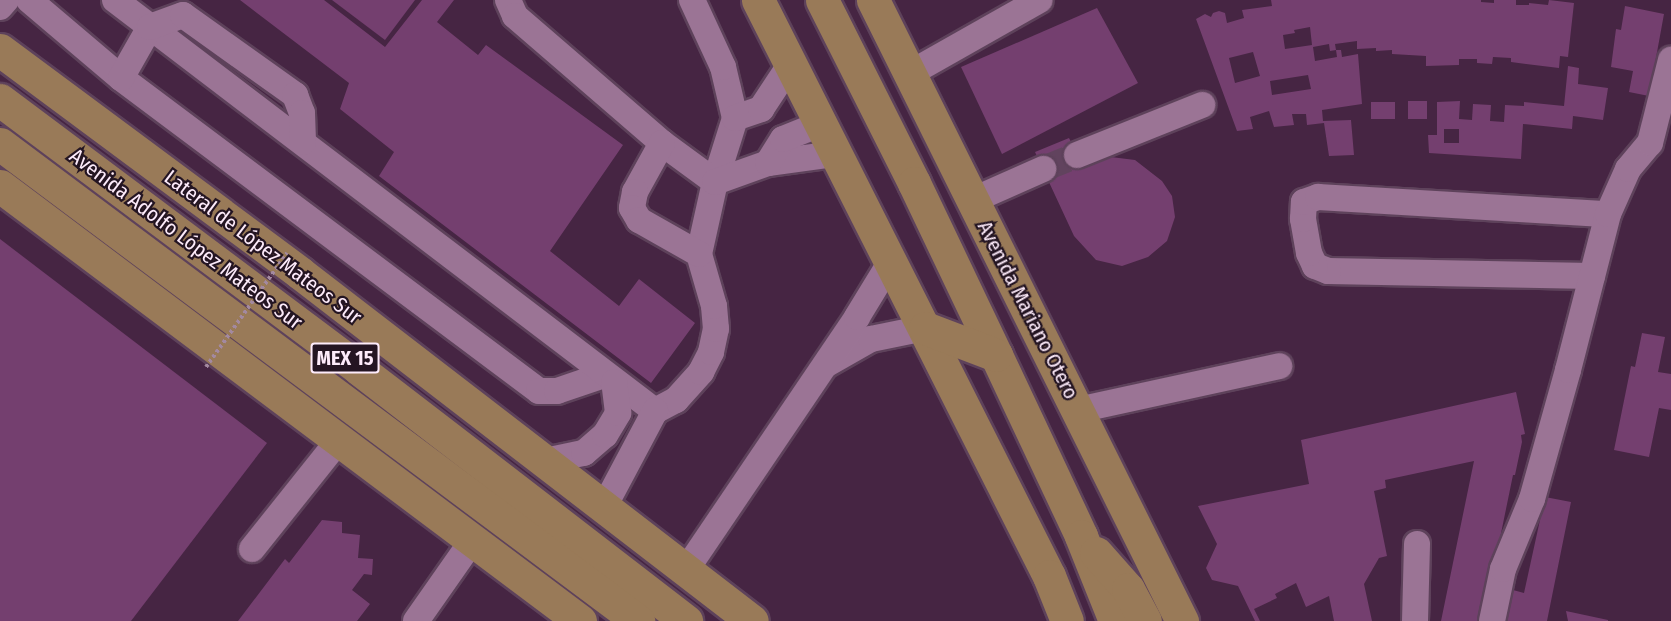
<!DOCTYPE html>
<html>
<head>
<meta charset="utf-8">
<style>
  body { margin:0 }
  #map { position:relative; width:1671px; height:621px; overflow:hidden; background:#462543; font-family:"Fira Sans Condensed",sans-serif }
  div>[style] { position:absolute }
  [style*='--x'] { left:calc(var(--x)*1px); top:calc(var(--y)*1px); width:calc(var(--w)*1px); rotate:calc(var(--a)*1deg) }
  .building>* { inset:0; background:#743f6f; transform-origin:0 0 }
  .minor-tunnel>* { height:26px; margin-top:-13px; transform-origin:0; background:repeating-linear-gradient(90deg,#61435e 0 26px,transparent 0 39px) }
  .roads { filter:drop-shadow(2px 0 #5e425b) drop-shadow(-2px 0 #5e425b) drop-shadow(0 2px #5e425b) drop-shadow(0 -2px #5e425b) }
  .minor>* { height:26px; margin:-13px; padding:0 13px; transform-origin:13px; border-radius:13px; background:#9b7495 }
  .major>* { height:33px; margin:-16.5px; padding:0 16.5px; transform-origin:16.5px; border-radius:16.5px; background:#997a58 }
  .path-bridge>* { height:4px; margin-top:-2px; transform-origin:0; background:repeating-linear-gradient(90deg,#a389a0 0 3px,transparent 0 6px) }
  span { translate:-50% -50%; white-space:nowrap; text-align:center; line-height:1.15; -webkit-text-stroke:4.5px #241522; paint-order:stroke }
  .shield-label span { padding:2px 4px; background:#241522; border:2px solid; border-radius:4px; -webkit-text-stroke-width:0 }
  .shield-label { font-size:20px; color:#fdebfa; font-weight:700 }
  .street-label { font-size:21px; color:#fdebfa }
</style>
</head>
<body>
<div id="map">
  <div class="building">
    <i style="clip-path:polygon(240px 0,324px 0,385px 47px,422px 0,454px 0,437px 22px,478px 55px,486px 45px,623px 145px,550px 251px,619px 306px,639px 279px,695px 323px,651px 383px,379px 176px,394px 152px,340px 109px,349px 83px)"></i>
    <i style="clip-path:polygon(332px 0,415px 0,385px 40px)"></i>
    <i style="clip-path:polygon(evenodd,1271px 0,1481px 0,1481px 2px,1494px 3px,1494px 0,1516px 0,1516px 5px,1529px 5px,1529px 3px,1548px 5px,1549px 0,1574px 3px,1568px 57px,1560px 56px,1559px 68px,1511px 62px,1511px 58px,1493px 57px,1492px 64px,1477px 63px,1477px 59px,1459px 59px,1459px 65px,1426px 66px,1426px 56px,1392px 54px,1392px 50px,1376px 51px,1376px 48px,1357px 49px,1357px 41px,1335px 44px,1336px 50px,1330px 51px,1329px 44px,1313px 47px,1315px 61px,1337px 57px,1336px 50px,1341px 50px,1342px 57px,1358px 54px,1362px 104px,1322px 110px,1323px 121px,1351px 120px,1354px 155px,1329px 156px,1324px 123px,1307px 125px,1306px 114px,1292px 114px,1294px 125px,1274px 127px,1269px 111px,1250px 117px,1253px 129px,1237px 131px,1196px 19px,1205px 14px,1211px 17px,1213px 13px,1219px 11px,1225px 13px,1227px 23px,1244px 18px,1242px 10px,1272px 6px,1271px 0,1310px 27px,1312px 45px,1285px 49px,1283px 35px,1295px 33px,1294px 30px,1310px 27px,1271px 0,1253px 52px,1260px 76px,1235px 83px,1229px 58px,1253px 52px,1271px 0,1308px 75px,1311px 89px,1272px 95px,1270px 81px,1308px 75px)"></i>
    <i style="clip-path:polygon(1625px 6px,1664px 14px,1649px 96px,1629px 92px,1633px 71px,1611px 67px,1616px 29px,1621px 30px)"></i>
    <i style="clip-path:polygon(1097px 8px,1138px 83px,1002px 154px,961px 67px)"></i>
    <i style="clip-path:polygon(evenodd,1568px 66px,1579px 68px,1578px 84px,1608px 88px,1603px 120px,1573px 116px,1572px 129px,1523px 124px,1521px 159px,1429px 153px,1428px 135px,1437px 135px,1437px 102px,1460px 101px,1459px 119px,1472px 120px,1473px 104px,1491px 105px,1490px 121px,1504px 122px,1505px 105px,1524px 106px,1524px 102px,1564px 106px,1568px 66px,1444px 129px,1459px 129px,1459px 143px,1444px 143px,1444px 129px)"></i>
    <i style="left:1408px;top:101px;width:19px;height:18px"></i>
    <i style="left:1395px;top:102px;width:17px;height:24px;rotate:90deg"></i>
    <i style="clip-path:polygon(1069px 138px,1082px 164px,1111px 157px,1135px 160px,1162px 181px,1172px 196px,1175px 217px,1167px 241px,1148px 257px,1122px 266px,1096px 260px,1074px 236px,1035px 152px)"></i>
    <i style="clip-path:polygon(0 239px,267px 443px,131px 621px,0 621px)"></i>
    <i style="clip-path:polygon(1642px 333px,1665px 337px,1658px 372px,1671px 374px,1671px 410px,1659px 408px,1649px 457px,1614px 450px,1631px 366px,1635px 367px)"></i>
    <i style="clip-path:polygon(1516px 392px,1525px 434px,1521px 435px,1522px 442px,1515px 475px,1513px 475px,1483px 621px,1441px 621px,1474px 461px,1385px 480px,1386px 488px,1374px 491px,1387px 556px,1379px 558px,1364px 584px,1372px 621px,1334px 621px,1329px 596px,1306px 607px,1296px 583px,1275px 594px,1277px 598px,1254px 609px,1260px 621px,1255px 621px,1238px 586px,1212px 580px,1206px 568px,1217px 544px,1198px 506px,1309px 484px,1301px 440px)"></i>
    <i style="clip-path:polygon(1545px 497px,1571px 502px,1547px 621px,1494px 621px,1496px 611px,1508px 613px,1513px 590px,1524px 593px)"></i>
    <i style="clip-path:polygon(322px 520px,342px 522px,342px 533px,360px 535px,358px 558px,373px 559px,372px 575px,364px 574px,352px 590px,370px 604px,357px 621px,238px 621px,285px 559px,289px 563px)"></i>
    <i style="clip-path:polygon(1566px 611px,1608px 620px,1608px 621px,1568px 621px)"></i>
  </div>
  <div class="minor-tunnel">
    <i style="--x:1043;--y:169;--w:37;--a:-22"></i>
  </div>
  <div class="roads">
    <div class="minor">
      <i style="--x:29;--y:0;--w:121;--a:40.3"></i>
      <i style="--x:121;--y:78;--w:522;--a:36.83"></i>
      <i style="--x:539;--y:391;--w:18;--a:0"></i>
      <i style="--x:557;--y:391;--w:50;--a:-18.8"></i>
      <i style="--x:115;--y:0;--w:679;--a:37.28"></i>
      <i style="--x:655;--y:411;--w:24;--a:-28"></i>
      <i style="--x:676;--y:400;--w:38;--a:-48"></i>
      <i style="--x:701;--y:372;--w:22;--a:-63"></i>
      <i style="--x:711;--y:352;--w:24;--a:-78"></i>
      <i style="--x:716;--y:329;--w:23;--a:-95"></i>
      <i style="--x:714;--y:306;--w:54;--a:-106.1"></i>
      <i style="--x:699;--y:254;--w:74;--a:-77.5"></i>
      <i style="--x:715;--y:182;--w:67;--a:-72.6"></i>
      <i style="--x:735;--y:118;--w:52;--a:-103.2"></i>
      <i style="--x:723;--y:67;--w:74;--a:-114.8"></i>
      <i style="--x:508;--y:0;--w:17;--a:66"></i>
      <i style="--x:515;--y:16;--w:194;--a:40.8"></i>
      <i style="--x:662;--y:143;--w:66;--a:36.3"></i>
      <i style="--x:715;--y:182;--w:56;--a:-19.7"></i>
      <i style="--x:768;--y:163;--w:68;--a:-7.7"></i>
      <i style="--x:0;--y:7;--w:9;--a:-49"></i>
      <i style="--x:909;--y:74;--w:150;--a:-29.5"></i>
      <i style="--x:121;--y:78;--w:59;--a:-60.4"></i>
      <i style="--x:150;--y:27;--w:35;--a:-20"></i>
      <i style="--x:183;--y:15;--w:138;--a:35.5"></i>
      <i style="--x:295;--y:95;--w:19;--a:69"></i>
      <i style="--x:302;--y:113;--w:29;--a:88"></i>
      <i style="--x:735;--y:118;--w:28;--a:-19"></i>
      <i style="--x:761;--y:109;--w:53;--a:-56.6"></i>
      <i style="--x:662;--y:143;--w:56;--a:118.9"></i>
      <i style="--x:635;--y:192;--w:16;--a:101"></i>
      <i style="--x:632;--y:208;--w:14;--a:60"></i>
      <i style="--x:639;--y:220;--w:69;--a:29.5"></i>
      <i style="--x:1077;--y:155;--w:135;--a:-21.8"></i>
      <i style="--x:768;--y:163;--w:28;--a:-58"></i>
      <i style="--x:783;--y:139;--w:40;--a:-22"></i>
      <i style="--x:973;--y:200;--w:77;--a:-23.9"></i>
      <i style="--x:1592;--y:276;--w:264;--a:-178.9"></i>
      <i style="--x:1328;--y:271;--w:14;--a:-159"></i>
      <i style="--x:1315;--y:266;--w:14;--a:-115"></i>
      <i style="--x:1309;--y:253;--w:35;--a:-100"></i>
      <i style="--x:1303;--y:219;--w:17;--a:-87"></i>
      <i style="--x:1304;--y:202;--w:15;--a:-20"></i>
      <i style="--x:1318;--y:197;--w:290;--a:3.4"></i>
      <i style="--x:827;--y:364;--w:51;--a:-29.6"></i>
      <i style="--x:871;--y:339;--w:55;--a:-11.5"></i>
      <i style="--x:1078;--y:410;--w:206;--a:-12.3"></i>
      <i style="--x:545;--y:461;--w:40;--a:-12"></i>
      <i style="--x:584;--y:453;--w:28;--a:-41"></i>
      <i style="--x:605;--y:435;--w:26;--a:-59"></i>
      <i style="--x:618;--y:413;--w:31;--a:-97"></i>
      <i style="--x:604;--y:507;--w:109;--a:-62"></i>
      <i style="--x:252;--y:549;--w:139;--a:-51.4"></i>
      <i style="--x:686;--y:570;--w:305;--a:-55.9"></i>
      <i style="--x:857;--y:317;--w:63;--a:-58.6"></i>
      <i style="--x:416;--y:621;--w:98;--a:-55"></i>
      <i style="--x:1415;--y:621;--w:77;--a:-88.5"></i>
      <i style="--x:1492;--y:621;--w:53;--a:-78.1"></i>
      <i style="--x:1503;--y:569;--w:76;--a:-67.5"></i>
      <i style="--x:1532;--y:499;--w:134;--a:-74.4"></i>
      <i style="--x:1568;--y:370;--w:161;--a:-75.6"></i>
      <i style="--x:1608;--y:214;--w:49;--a:-66"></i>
      <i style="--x:1628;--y:169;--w:34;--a:-50"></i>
      <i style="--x:1650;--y:143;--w:86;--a:-75.8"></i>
    </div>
    <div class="major">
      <i style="--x:758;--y:0;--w:645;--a:63.2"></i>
      <i style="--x:1049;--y:576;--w:48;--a:68.2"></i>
      <i style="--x:822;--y:0;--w:205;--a:63.3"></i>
      <i style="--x:914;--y:183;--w:191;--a:64.5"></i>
      <i style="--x:996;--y:355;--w:200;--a:64.8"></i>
      <i style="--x:1081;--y:536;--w:92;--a:68.2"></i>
      <i style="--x:873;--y:0;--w:694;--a:63.55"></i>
      <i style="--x:0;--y:50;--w:374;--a:36.6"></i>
      <i style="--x:300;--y:273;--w:570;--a:37.59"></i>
      <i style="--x:0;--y:100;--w:449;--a:36.8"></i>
      <i style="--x:359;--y:369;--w:413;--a:37.6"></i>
      <i style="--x:0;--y:144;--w:797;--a:36.78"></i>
      <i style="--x:0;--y:186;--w:725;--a:36.87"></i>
      <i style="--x:925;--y:328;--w:76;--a:20.8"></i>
      <i style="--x:1096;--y:553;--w:48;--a:48.4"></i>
      <i style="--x:1128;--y:589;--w:36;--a:62"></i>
    </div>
  </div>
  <div class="path-bridge">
    <i style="--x:206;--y:367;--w:140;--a:-54.6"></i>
  </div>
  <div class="shield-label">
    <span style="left:345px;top:358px">MEX 15</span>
  </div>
  <div class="street-label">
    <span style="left:186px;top:239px;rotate:37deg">Avenida Adolfo López Mateos Sur</span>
    <span style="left:263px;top:247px;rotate:37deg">Lateral de López Mateos Sur</span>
    <span style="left:1028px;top:310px;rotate:63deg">Avenida Mariano Otero</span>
  </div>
</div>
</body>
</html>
